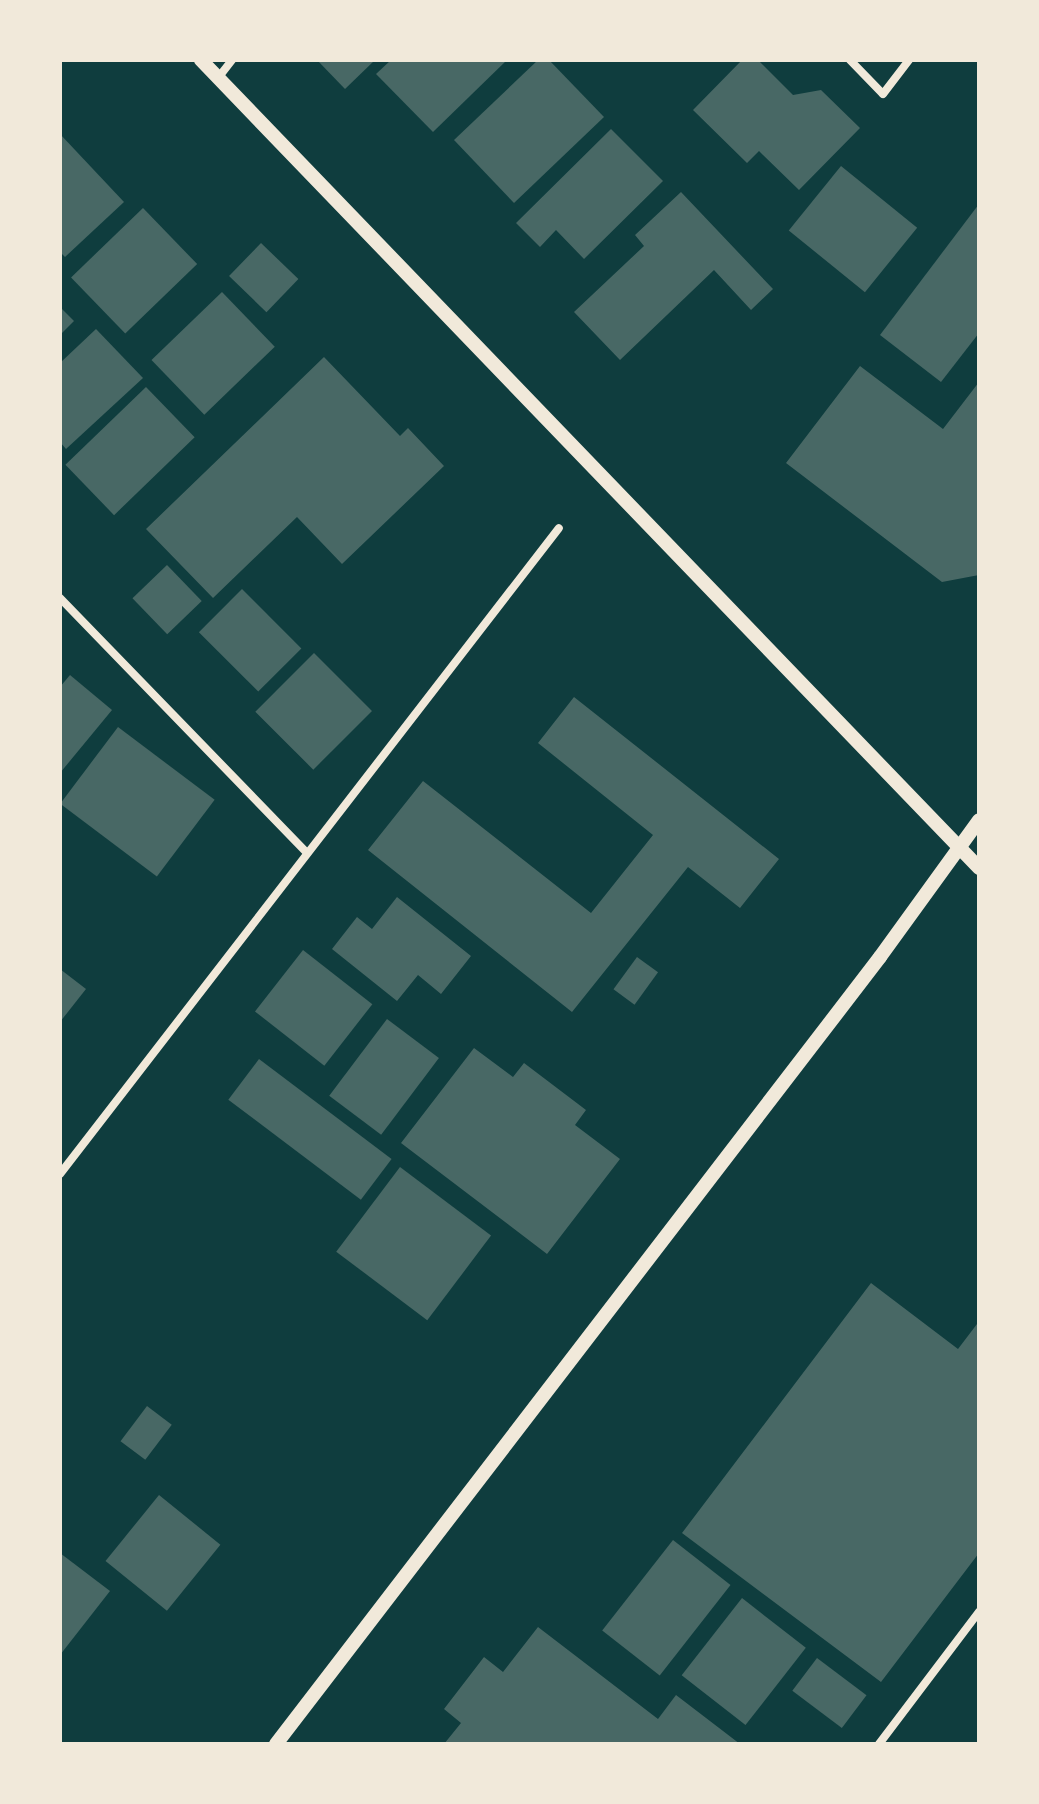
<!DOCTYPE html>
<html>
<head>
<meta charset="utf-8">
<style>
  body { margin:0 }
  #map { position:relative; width:1039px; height:1804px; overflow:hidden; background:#0f3d3e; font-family:"Alegreya Sans",sans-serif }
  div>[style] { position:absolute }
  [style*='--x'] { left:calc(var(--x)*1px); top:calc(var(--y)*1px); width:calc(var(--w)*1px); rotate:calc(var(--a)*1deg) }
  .building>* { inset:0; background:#486865; transform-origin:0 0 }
  .minor>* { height:8px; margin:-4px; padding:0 4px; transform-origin:4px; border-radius:4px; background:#f1e9da }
  .tertiary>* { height:14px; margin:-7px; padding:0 7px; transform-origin:7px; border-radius:7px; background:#f1e9da }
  span { translate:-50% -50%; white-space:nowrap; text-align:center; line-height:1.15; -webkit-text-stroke:6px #f1e9da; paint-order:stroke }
  .frame { position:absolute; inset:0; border:62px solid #f1e9da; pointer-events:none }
</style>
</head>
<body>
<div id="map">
  <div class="building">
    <i style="clip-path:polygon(317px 60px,375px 60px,345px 89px)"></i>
    <i style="clip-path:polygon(391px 60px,507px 60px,433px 132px,376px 74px)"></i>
    <i style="clip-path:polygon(538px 60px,549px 60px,604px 117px,514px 203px,454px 140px)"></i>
    <i style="clip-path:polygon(742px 60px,758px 60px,793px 95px,821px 90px,860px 128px,799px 190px,759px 151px,747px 163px,693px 110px)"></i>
    <i style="clip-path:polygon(611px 129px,663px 181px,584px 259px,556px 230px,540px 247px,516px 223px)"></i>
    <i style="clip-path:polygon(60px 134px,124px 202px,65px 257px,60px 252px)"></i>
    <i style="left:841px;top:166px;width:98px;height:83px;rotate:39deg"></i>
    <i style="clip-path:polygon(681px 192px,773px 289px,751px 310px,714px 270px,620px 360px,574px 312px,644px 246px,635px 235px)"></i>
    <i style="clip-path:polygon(979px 204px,979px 333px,941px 382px,880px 335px)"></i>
    <i style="left:143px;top:208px;width:78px;height:100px;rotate:46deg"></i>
    <i style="left:261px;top:243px;width:52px;height:46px;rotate:44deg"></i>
    <i style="left:222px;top:292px;width:76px;height:98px;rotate:46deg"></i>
    <i style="clip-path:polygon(60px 307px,74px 321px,60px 335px)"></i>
    <i style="clip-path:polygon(96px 329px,143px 378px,66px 449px,60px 442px,60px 363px)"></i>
    <i style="clip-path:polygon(324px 357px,400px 436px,408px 428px,444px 466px,342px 564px,297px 517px,213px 598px,146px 529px)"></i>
    <i style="clip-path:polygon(860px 366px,943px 429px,979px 382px,979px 575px,942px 582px,786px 463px)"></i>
    <i style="left:146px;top:387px;width:70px;height:112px;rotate:46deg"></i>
    <i style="left:167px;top:565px;width:50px;height:48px;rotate:46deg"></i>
    <i style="left:242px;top:589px;width:84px;height:61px;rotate:45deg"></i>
    <i style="left:314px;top:653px;width:82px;height:83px;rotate:45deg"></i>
    <i style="clip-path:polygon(70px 675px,112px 710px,60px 773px,60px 687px)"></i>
    <i style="clip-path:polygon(574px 697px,779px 859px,740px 908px,688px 867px,572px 1012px,368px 850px,423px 781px,591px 913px,653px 835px,538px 743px)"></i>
    <i style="left:118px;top:727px;width:121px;height:96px;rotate:37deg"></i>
    <i style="clip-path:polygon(397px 897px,471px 956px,441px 994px,418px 975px,397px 1001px,332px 949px,357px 917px,372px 929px)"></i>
    <i style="left:303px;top:950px;width:88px;height:78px;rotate:38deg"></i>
    <i style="left:637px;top:957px;width:26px;height:40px;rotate:36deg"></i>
    <i style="clip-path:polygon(60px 969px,86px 989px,60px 1022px)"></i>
    <i style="left:387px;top:1019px;width:65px;height:96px;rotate:37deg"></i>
    <i style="clip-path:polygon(474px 1048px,513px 1077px,524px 1063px,586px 1110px,575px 1125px,620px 1159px,547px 1254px,401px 1143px)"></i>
    <i style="left:259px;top:1059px;width:166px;height:51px;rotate:37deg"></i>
    <i style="left:400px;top:1167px;width:114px;height:106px;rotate:37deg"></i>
    <i style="clip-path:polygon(871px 1283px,958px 1349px,977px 1324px,979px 1326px,979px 1553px,881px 1682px,682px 1533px)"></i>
    <i style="left:147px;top:1406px;width:31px;height:44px;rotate:37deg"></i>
    <i style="left:159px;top:1495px;width:79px;height:85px;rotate:39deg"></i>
    <i style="left:673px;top:1540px;width:73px;height:115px;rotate:38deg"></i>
    <i style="clip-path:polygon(60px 1553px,110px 1591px,60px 1655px)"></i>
    <i style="left:742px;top:1598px;width:81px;height:98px;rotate:38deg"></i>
    <i style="clip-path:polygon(538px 1627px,658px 1719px,676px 1695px,740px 1744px,444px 1744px,461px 1723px,444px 1709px,484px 1657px,503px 1672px)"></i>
    <i style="left:817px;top:1658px;width:62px;height:41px;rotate:37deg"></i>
  </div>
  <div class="minor">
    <i style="--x:850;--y:60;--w:47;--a:45.9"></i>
    <i style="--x:883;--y:94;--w:43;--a:-52.6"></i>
    <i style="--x:218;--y:78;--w:23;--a:-52"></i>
    <i style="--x:60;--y:598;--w:355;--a:45.9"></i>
    <i style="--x:60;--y:1174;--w:816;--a:-52.32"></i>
    <i style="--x:879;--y:1744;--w:166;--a:-52.9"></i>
  </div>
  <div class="tertiary">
    <i style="--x:201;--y:60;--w:1122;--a:46.08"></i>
    <i style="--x:276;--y:1744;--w:992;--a:-52.49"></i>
    <i style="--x:880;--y:957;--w:169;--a:-54.1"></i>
  </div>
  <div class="frame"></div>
</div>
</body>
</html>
